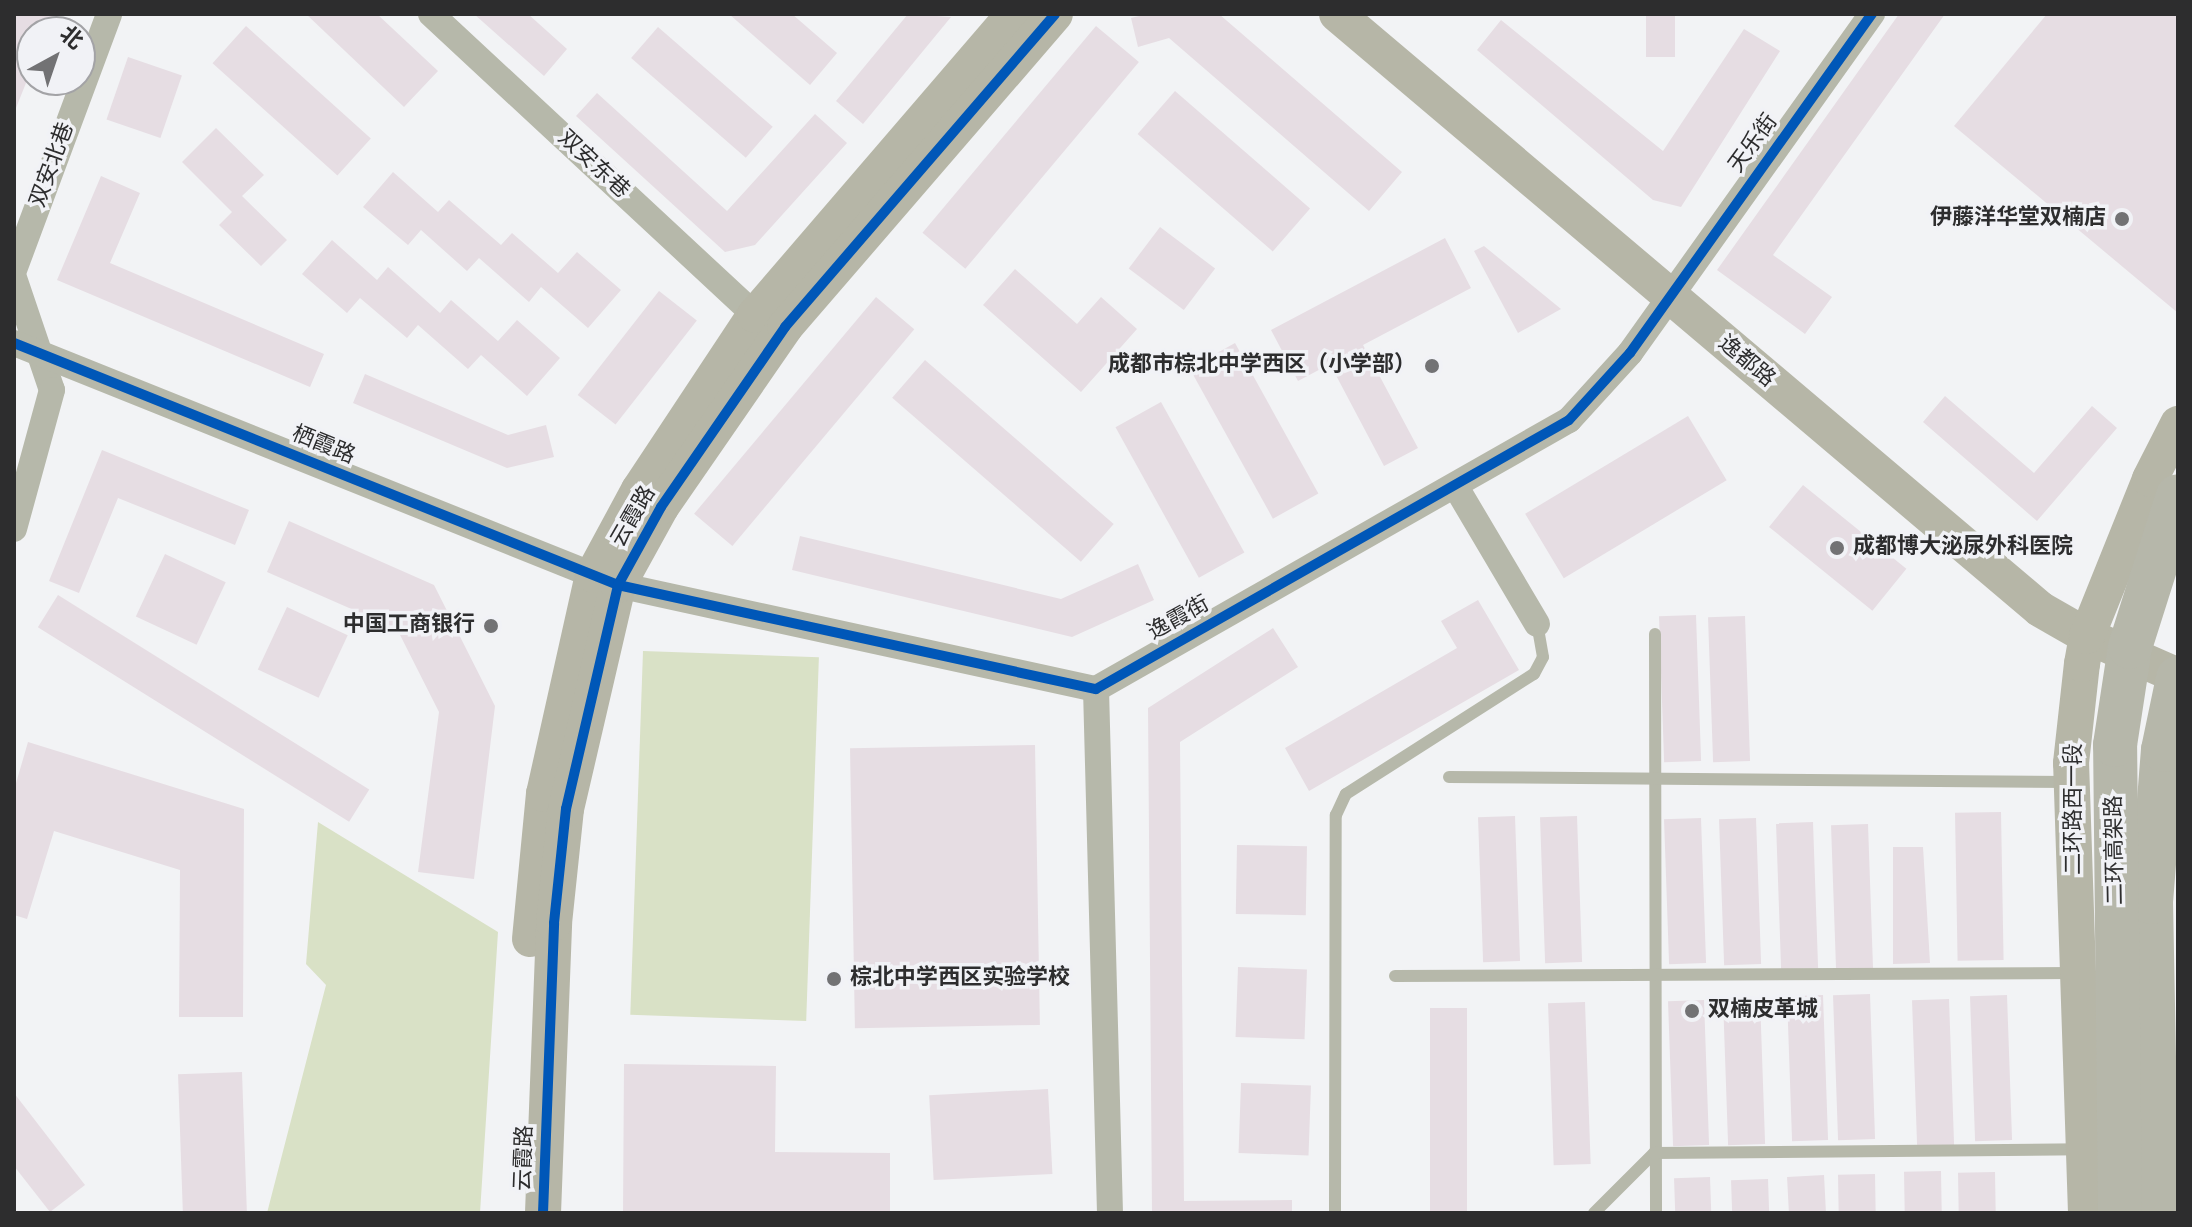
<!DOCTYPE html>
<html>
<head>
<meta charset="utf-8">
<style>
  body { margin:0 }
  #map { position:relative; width:2192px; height:1227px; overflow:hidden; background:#f2f3f5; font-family:Overpass,"Noto Sans SC",sans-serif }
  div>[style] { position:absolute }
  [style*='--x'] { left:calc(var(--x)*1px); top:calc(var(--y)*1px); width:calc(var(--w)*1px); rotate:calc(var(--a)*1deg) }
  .green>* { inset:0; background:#d9e1c6; transform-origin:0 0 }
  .building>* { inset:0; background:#e6dde3; transform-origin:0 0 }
  .lane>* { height:12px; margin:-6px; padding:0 6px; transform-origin:6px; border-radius:6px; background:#b6b8aa }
  .street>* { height:26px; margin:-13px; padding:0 13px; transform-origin:13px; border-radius:13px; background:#b6b8aa }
  .secondary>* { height:36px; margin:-18px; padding:0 18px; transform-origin:18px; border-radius:18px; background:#b6b6a7 }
  .highway>* { height:44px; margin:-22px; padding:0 22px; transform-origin:22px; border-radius:22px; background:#b6b7aa }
  .highway-bridge>* { height:44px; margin:-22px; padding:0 22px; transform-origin:22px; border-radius:22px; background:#b6b7aa }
  .cycleway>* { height:10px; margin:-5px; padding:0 5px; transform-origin:5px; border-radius:5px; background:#0057b8 }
  .dots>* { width:22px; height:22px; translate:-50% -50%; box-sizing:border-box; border:4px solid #f1f2f6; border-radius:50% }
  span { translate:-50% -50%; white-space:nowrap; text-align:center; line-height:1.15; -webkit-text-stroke:7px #f1f2f6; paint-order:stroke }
  .street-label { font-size:22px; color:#2d2d2e }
  .poi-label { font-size:22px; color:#2d2d2e; font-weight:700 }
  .right { translate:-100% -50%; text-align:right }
  .left { translate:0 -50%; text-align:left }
  .frame { position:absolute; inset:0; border:16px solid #2d2d2e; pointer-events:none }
  .north { position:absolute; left:16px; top:16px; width:80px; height:80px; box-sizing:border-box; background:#f1f2f6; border:2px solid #a3a3a6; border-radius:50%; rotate:40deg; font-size:22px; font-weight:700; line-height:32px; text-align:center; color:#2d2d2e }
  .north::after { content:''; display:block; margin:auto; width:28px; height:36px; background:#727274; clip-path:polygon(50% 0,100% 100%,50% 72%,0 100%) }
</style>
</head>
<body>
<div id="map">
  <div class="green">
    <i style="left:643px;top:651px;width:176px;height:364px;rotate:2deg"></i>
    <i style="clip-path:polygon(318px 822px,498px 932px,480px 1213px,267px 1213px,326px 985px,306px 964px)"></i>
  </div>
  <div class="building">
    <i style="clip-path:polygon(14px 14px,53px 14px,46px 32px,32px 32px,32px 68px,14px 113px)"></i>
    <i style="clip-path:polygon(306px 14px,377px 14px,438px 71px,404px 107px)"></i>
    <i style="clip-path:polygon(474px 14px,528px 14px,567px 49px,544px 76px)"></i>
    <i style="clip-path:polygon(729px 14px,792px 14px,837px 53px,810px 85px)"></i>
    <i style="clip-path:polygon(908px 14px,951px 17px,863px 124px,836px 101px)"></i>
    <i style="clip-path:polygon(1147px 14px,1219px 14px,1402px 172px,1369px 211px,1169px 38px,1138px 47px,1131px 18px)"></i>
    <i style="left:1646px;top:14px;width:29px;height:43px"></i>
    <i style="clip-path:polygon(1899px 14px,1945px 14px,1773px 255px,1832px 297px,1805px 334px,1717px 270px)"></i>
    <i style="clip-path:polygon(2047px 14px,2178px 14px,2178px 313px,1954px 126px)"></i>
    <i style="clip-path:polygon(1501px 20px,1663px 151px,1744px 29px,1780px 51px,1681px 207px,1653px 200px,1477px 50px)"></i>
    <i style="left:246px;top:26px;width:168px;height:50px;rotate:42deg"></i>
    <i style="left:1096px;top:26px;width:56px;height:270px;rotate:40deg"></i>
    <i style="left:658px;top:27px;width:152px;height:41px;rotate:41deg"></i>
    <i style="left:128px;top:57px;width:57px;height:66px;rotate:19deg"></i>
    <i style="left:1175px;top:91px;width:179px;height:57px;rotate:41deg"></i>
    <i style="clip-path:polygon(597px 93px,727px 211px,815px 114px,847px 143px,755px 245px,725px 252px,576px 116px)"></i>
    <i style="clip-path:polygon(216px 128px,264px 175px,242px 196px,287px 240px,261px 266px,219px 225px,232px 212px,182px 162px)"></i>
    <i style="clip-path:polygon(393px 172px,438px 212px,449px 200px,501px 245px,512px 233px,558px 273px,577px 252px,621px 290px,588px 328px,541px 287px,529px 302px,479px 258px,467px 271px,421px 230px,408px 245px,363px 207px)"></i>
    <i style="clip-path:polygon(101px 176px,140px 193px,110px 263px,324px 354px,310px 387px,57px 280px)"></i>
    <i style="left:1160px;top:227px;width:69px;height:52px;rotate:37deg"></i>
    <i style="clip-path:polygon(1445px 238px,1471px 288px,1363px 345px,1418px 448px,1384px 466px,1330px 364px,1298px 381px,1271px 330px)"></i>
    <i style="clip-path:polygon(332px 240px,377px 280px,388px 267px,440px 313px,451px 300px,498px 341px,517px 320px,560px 358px,527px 396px,481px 355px,468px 369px,418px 325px,407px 338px,360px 298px,347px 313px,302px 274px)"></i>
    <i style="clip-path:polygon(1484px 246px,1561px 309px,1518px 333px,1474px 251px)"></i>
    <i style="clip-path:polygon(1015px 269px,1077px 324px,1101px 297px,1137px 329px,1081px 392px,983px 305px)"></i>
    <i style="left:659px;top:291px;width:48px;height:132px;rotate:38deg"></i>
    <i style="left:876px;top:297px;width:50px;height:283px;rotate:40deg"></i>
    <i style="left:1235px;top:343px;width:172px;height:52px;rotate:61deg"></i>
    <i style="left:925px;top:360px;width:250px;height:50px;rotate:41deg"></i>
    <i style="clip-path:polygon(365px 374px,508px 435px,546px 425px,554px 457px,507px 468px,353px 403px)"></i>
    <i style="clip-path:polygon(1945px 396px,2034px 473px,2092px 406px,2117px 428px,2037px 521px,1923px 422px)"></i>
    <i style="left:1161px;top:402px;width:172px;height:52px;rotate:61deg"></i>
    <i style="left:1688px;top:416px;width:75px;height:190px;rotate:59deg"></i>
    <i style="clip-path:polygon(102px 450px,249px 510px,235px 545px,118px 498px,79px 593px,49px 581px)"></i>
    <i style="left:1803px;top:485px;width:133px;height:54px;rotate:39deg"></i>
    <i style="clip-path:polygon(289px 521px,434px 585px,495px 706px,474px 879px,418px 872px,439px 712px,397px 629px,267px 572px)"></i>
    <i style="clip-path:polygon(800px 536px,1061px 599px,1138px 564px,1154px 600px,1072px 637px,792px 570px)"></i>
    <i style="left:165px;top:554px;width:67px;height:69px;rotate:25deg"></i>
    <i style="left:58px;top:595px;width:367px;height:38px;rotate:32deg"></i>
    <i style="clip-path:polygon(1478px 600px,1519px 670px,1309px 791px,1285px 748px,1457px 648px,1441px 621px)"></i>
    <i style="left:287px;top:607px;width:67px;height:69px;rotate:25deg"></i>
    <i style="left:1696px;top:615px;width:146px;height:37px;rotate:88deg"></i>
    <i style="left:1745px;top:616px;width:145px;height:37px;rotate:88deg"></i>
    <i style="clip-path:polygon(1273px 628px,1298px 667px,1180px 742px,1184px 1201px,1292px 1200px,1292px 1213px,1152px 1213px,1148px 708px)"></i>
    <i style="clip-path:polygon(28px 742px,244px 809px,243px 1017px,179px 1017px,180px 870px,54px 831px,27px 919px,14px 915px,14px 790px)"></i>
    <i style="left:1035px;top:745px;width:280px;height:185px;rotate:89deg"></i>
    <i style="left:2001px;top:812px;width:148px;height:46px;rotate:89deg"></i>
    <i style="left:1515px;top:816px;width:145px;height:37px;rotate:88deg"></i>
    <i style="left:1577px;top:816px;width:146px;height:37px;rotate:88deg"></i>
    <i style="left:1701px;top:818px;width:145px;height:37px;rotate:88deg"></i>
    <i style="left:1756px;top:818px;width:146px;height:37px;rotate:88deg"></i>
    <i style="left:1813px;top:822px;width:146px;height:37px;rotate:88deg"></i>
    <i style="left:1868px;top:824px;width:145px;height:37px;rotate:88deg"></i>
    <i style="left:1237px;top:845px;width:70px;height:69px;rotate:1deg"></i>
    <i style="clip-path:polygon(1893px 847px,1923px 847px,1930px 963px,1893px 964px)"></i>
    <i style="left:1238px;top:967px;width:69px;height:70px;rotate:2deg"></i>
    <i style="left:1870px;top:994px;width:145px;height:37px;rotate:88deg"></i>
    <i style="left:1823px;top:995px;width:145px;height:36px;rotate:88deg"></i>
    <i style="left:2007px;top:995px;width:145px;height:37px;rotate:88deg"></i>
    <i style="left:1760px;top:998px;width:146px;height:37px;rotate:88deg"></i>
    <i style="left:1949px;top:999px;width:146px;height:37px;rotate:88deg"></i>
    <i style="left:1704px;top:1000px;width:145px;height:36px;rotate:88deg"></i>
    <i style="left:1585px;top:1002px;width:162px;height:37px;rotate:88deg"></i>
    <i style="left:1430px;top:1008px;width:37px;height:203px"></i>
    <i style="clip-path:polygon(624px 1064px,776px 1066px,775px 1152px,890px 1153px,890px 1213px,623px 1213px)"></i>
    <i style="left:242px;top:1072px;width:141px;height:64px;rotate:88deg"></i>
    <i style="left:1241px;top:1083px;width:70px;height:70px;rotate:2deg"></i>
    <i style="left:1048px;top:1089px;width:85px;height:119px;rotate:87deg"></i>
    <i style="clip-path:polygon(14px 1093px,85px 1185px,50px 1212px,14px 1166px)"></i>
    <i style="left:1941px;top:1171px;width:42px;height:37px;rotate:89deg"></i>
    <i style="left:1995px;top:1172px;width:41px;height:37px;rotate:89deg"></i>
    <i style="left:1875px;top:1174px;width:39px;height:37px;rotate:89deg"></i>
    <i style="left:1824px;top:1175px;width:38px;height:37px;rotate:87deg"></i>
    <i style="left:1710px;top:1177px;width:36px;height:36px;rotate:88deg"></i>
    <i style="left:1768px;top:1179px;width:34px;height:37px;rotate:88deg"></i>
  </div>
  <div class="lane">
    <i style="--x:1655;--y:634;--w:579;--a:89.9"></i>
    <i style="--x:1449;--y:777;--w:620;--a:0.46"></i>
    <i style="--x:1395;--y:976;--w:679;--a:-0.25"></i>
    <i style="--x:1335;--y:1213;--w:398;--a:-89.9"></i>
    <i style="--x:1336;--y:815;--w:23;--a:-65"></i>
    <i style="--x:1346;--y:794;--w:223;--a:-32.6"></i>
    <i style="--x:1534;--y:674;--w:19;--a:-62"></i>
    <i style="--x:1543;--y:657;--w:34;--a:-100"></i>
    <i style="--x:1594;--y:1213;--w:85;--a:-45"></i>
    <i style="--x:1654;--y:1153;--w:427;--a:-0.5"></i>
  </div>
  <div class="street">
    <i style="--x:431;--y:14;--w:442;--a:42.9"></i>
    <i style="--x:14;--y:270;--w:273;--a:-69.6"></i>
    <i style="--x:14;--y:278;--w:118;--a:71.3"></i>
    <i style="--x:52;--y:390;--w:144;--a:105.3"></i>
    <i style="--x:14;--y:343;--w:651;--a:21.83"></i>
    <i style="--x:618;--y:585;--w:489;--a:12.3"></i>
    <i style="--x:1096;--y:689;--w:544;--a:-29.63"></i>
    <i style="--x:1569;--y:420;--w:91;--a:-47.7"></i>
    <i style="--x:1630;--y:353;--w:417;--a:-54.5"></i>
    <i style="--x:1456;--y:487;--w:159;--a:59.4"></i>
    <i style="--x:1096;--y:689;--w:524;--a:88.47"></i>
  </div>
  <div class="secondary">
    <i style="--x:1337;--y:14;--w:921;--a:40.24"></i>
    <i style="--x:2040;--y:609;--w:54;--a:29.9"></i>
    <i style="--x:2087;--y:636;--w:99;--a:23.7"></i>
    <i style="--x:530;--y:939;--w:146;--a:-84.5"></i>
    <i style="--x:544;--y:794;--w:224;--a:-77.4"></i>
    <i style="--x:593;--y:575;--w:97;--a:-61.6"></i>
    <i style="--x:639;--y:490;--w:210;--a:-56.5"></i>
    <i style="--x:755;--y:315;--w:397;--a:-49.3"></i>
    <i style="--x:543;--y:1213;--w:290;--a:-87.8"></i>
    <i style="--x:554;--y:923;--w:115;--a:-84"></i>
    <i style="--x:566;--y:809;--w:230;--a:-76.9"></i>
    <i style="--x:618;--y:585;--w:89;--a:-61.1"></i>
    <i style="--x:661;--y:507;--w:219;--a:-55.4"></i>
    <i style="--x:785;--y:327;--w:413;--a:-49.2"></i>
    <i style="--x:2086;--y:1213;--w:450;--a:-91.9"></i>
    <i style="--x:2071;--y:763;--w:100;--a:-83.7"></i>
    <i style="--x:2082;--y:664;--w:28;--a:-80"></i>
    <i style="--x:2087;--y:636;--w:169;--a:-68.1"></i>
    <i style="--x:2150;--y:479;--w:62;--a:-63"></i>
  </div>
  <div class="highway">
    <i style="--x:2157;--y:1213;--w:311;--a:-91.1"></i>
    <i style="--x:2151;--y:902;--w:152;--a:-85.5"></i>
    <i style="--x:2163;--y:750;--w:74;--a:-78.2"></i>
  </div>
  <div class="highway-bridge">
    <i style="--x:2120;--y:1213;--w:468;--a:-90.6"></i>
    <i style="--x:2115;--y:745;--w:99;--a:-81.3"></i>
    <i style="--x:2130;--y:647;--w:158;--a:-72.4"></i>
  </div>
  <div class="cycleway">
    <i style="--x:14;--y:343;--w:651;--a:21.83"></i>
    <i style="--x:618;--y:585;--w:489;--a:12.3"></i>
    <i style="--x:1096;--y:689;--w:544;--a:-29.63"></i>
    <i style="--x:1569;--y:420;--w:91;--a:-47.7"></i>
    <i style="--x:1630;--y:353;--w:417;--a:-54.5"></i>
    <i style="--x:543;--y:1213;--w:290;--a:-87.8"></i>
    <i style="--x:554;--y:923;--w:115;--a:-84"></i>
    <i style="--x:566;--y:809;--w:230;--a:-76.9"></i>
    <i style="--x:618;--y:585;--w:89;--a:-61.1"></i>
    <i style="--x:661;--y:507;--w:219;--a:-55.4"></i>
    <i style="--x:785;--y:327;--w:413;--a:-49.2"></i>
  </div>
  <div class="dots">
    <i style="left:2122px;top:219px;background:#727274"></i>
    <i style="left:1432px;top:366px;background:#727274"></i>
    <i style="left:1837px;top:548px;background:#727274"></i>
    <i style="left:491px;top:626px;background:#727274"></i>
    <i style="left:834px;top:979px;background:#727274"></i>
    <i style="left:1692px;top:1011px;background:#727274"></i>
  </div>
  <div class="street-label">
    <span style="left:1754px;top:144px;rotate:-54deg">天乐街</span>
    <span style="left:53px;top:165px;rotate:-70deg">双安北巷</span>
    <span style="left:593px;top:165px;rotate:43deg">双安东巷</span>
    <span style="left:1746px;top:362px;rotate:40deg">逸都路</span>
    <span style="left:323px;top:446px;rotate:22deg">栖霞路</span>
    <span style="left:634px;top:517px;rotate:-60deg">云霞路</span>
    <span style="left:1179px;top:619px;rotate:-29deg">逸霞街</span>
    <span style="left:2075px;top:809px;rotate:-90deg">二环路西一段</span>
    <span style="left:2116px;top:850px;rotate:-91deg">二环高架路</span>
    <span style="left:525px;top:1158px;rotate:-88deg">云霞路</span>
  </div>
  <div class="poi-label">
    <span class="right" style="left:2106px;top:219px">伊藤洋华堂双楠店</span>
    <span class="right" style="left:1416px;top:366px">成都市棕北中学西区（小学部）</span>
    <span class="left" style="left:1853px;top:548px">成都博大泌尿外科医院</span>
    <span class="right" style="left:475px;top:626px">中国工商银行</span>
    <span class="left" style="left:850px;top:979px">棕北中学西区实验学校</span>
    <span class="left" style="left:1708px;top:1011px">双楠皮革城</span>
  </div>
  <div class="frame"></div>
  <div class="north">北</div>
</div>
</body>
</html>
